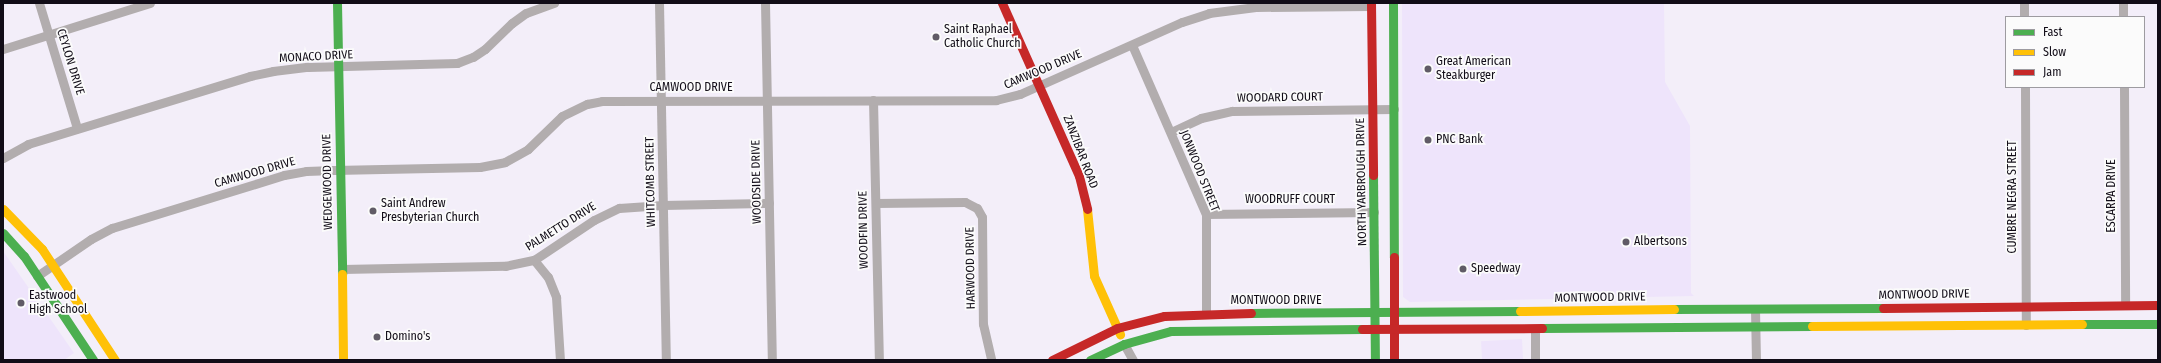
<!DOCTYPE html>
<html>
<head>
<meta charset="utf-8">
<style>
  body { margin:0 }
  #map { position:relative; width:2161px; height:363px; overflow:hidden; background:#f3eef9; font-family:"Fira Sans Condensed",sans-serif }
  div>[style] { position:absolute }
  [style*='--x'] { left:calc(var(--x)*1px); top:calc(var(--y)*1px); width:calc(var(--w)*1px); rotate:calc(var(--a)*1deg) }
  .built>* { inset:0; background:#eee4fb; transform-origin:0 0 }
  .street>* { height:9px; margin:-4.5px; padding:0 4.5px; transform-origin:4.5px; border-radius:4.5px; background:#b2adae }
  .fast>* { height:9px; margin:-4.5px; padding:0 4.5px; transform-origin:4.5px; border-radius:4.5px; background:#4caf50 }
  .slow>* { height:9px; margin:-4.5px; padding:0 4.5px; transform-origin:4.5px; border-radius:4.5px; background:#ffc107 }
  .jam>* { height:9px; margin:-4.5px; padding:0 4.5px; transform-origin:4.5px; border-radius:4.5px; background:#c62828 }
  .dots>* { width:11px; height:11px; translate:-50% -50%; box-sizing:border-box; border:2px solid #fbfbfb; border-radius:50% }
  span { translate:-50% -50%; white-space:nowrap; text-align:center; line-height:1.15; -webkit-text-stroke:3.5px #fbfbfb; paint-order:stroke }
  .poi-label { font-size:12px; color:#110c17 }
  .left { translate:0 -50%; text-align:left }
  .street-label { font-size:12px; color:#110c17 }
  .frame { position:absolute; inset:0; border:4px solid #110c17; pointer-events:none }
  .legend { position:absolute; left:2005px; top:16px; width:140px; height:72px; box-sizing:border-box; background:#fbfbfb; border:1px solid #9d9ba0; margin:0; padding:5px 7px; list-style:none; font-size:12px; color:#110c17 }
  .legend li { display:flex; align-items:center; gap:8px; height:20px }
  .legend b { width:20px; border:1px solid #9d9ba0 }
</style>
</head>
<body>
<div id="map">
  <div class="built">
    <i style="clip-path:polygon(1402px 3px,1664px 3px,1665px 82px,1690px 126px,1691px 293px,1694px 296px,1410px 302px,1403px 297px)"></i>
    <i style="clip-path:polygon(3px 251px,74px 353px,64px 360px,3px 360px)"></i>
    <i style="left:1522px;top:339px;width:21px;height:41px;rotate:87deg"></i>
  </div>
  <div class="street">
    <i style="--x:39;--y:3;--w:131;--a:73.1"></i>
    <i style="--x:659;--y:3;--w:357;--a:88.9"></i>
    <i style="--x:765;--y:3;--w:357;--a:88.9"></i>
    <i style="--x:2024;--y:3;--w:14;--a:90"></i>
    <i style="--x:2123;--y:3;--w:14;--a:90"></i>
    <i style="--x:1132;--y:45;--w:184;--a:66.4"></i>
    <i style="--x:1206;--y:214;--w:99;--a:90"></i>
    <i style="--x:3;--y:49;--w:154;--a:-17.4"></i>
    <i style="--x:2025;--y:87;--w:238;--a:89.8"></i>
    <i style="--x:2124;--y:87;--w:218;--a:89.7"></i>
    <i style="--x:873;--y:100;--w:260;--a:88.7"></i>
    <i style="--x:1171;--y:132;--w:33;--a:-25"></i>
    <i style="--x:1201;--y:118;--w:32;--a:-13"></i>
    <i style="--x:1232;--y:111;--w:162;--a:-0.7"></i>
    <i style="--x:3;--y:158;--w:29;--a:-29"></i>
    <i style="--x:28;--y:144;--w:232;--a:-17"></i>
    <i style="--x:250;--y:76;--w:24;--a:-12"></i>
    <i style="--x:273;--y:71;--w:35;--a:-7"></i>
    <i style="--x:308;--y:67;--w:149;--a:-1.5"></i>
    <i style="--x:457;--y:63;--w:17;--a:-21"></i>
    <i style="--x:473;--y:57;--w:14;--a:-34"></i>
    <i style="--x:485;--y:49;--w:37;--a:-44"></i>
    <i style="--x:512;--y:23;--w:17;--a:-36"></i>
    <i style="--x:526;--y:13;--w:30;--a:-20"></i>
    <i style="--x:876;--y:203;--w:89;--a:-0.6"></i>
    <i style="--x:965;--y:202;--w:13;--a:27"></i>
    <i style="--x:977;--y:208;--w:10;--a:61"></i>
    <i style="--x:982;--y:217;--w:107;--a:89.5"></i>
    <i style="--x:983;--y:324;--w:37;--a:77"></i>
    <i style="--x:1206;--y:214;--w:168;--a:-0.7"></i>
    <i style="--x:534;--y:260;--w:22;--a:51"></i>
    <i style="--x:548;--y:277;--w:22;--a:68"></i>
    <i style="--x:556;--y:297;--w:63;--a:86.4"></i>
    <i style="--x:342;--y:269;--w:163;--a:-1.1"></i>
    <i style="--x:505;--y:266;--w:30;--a:-12"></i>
    <i style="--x:534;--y:260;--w:72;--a:-33.7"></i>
    <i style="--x:594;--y:220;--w:28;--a:-26"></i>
    <i style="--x:619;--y:208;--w:44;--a:-3.9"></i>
    <i style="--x:663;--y:205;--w:106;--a:-1.1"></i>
    <i style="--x:37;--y:276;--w:65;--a:-34.4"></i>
    <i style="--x:91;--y:239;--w:24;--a:-28"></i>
    <i style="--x:112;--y:228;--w:180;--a:-17.1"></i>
    <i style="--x:284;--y:175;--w:22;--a:-10"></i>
    <i style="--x:306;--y:171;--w:28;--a:-2"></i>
    <i style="--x:334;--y:170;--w:146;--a:-1.2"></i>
    <i style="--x:480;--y:167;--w:25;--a:-11"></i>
    <i style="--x:505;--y:162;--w:26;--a:-29"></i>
    <i style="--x:528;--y:149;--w:47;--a:-44.1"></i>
    <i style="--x:562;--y:116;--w:28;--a:-26"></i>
    <i style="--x:587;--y:104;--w:15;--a:-11"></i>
    <i style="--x:602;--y:101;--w:394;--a:-0.1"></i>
    <i style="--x:996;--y:100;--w:25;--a:-14"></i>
    <i style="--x:1020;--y:94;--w:177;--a:-24"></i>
    <i style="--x:1182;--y:22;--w:28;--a:-18"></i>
    <i style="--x:1209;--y:13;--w:47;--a:-7.3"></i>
    <i style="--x:1256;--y:7;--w:115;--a:-0.5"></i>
    <i style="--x:1755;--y:309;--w:51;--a:88.9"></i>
    <i style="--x:1535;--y:329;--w:31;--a:90"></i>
    <i style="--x:1124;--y:344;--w:18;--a:61"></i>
  </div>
  <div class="fast">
    <i style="--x:337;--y:3;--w:271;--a:88.9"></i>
    <i style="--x:1393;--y:3;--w:254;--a:89.8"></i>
    <i style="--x:1373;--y:175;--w:185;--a:89.4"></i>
    <i style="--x:3;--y:233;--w:31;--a:48"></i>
    <i style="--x:24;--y:256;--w:125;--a:56.4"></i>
    <i style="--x:1674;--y:309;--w:209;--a:-0.3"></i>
    <i style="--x:1251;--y:313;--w:269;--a:-0.4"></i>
    <i style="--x:2082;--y:324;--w:76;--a:0"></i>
    <i style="--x:1542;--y:328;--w:270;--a:-0.4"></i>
    <i style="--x:1090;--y:360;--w:38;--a:-25"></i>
    <i style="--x:1124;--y:344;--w:49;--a:-15.5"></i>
    <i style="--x:1171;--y:331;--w:191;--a:-0.6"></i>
  </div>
  <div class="slow">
    <i style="--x:3;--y:209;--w:56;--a:45.7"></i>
    <i style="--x:42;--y:249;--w:133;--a:56.7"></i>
    <i style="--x:1087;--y:209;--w:67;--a:84"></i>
    <i style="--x:1094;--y:276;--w:64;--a:65.9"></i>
    <i style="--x:342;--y:274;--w:86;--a:89.3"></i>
    <i style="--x:1520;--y:311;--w:154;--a:-0.7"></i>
    <i style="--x:1812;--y:326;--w:270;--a:-0.4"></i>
  </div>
  <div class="jam">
    <i style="--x:1002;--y:3;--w:189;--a:66"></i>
    <i style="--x:1079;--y:176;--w:34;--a:76"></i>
    <i style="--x:1371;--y:3;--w:172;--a:89.3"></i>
    <i style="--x:1394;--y:257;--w:103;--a:90"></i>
    <i style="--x:1883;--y:308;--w:275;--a:-0.6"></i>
    <i style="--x:1362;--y:329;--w:180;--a:-0.3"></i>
    <i style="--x:1052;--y:360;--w:72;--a:-26.2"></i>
    <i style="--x:1117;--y:328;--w:49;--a:-14.3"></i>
    <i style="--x:1164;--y:316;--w:87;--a:-2"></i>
  </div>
  <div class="dots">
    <i style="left:936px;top:37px;background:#605b66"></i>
    <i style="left:1428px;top:69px;background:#605b66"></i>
    <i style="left:1428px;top:140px;background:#605b66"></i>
    <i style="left:373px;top:211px;background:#605b66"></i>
    <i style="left:1626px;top:242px;background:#605b66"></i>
    <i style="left:1463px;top:269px;background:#605b66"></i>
    <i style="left:21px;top:303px;background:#605b66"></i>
    <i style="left:377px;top:337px;background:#605b66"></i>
  </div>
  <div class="poi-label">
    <span class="left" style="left:944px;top:37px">Saint Raphael<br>Catholic Church</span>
    <span class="left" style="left:1436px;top:69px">Great American<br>Steakburger</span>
    <span class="left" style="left:1436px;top:140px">PNC Bank</span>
    <span class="left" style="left:381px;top:211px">Saint Andrew<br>Presbyterian Church</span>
    <span class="left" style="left:1634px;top:242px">Albertsons</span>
    <span class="left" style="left:1471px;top:269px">Speedway</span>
    <span class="left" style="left:29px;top:303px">Eastwood<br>High School</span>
    <span class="left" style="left:385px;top:337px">Domino's</span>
  </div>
  <div class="street-label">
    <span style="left:316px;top:57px;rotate:-3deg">MONACO DRIVE</span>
    <span style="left:70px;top:62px;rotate:73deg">CEYLON DRIVE</span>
    <span style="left:1043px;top:70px;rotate:-23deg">CAMWOOD DRIVE</span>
    <span style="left:691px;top:88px">CAMWOOD DRIVE</span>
    <span style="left:1280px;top:98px;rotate:-1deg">WOODARD COURT</span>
    <span style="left:1080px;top:152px;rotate:69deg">ZANZIBAR ROAD</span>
    <span style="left:1199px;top:171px;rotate:68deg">JONWOOD STREET</span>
    <span style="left:255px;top:173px;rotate:-16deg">CAMWOOD DRIVE</span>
    <span style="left:328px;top:182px;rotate:-91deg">WEDGEWOOD DRIVE</span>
    <span style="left:651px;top:182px;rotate:-91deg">WHITCOMB STREET</span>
    <span style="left:757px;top:182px;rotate:-91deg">WOODSIDE DRIVE</span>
    <span style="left:1362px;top:182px;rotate:-91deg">NORTH YARBROUGH DRIVE</span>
    <span style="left:2112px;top:196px;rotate:-90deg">ESCARPA DRIVE</span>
    <span style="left:2013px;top:197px;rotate:-90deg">CUMBRE NEGRA STREET</span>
    <span style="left:1290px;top:200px">WOODRUFF COURT</span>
    <span style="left:561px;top:227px;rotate:-32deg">PALMETTO DRIVE</span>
    <span style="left:864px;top:230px;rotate:-91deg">WOODFIN DRIVE</span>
    <span style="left:971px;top:268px;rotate:-91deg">HARWOOD DRIVE</span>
    <span style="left:1924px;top:295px;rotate:-1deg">MONTWOOD DRIVE</span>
    <span style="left:1600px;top:298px;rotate:-1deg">MONTWOOD DRIVE</span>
    <span style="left:1276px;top:301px">MONTWOOD DRIVE</span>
  </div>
  <div class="frame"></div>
  <ul class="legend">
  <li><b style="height:5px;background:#4caf50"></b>Fast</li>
  <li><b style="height:5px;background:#ffc107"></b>Slow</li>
  <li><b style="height:5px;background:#c62828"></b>Jam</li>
  </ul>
</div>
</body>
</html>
